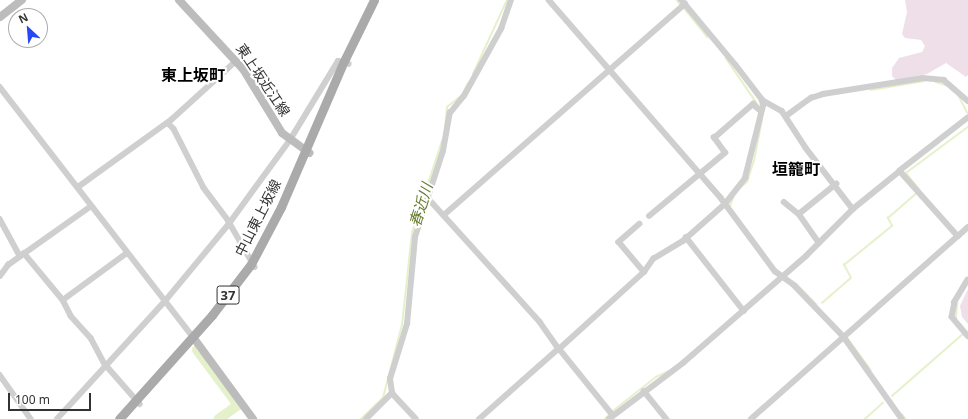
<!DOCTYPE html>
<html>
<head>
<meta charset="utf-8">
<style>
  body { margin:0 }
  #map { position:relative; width:968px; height:419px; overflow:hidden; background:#fff; font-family:"Noto Sans","Noto Sans JP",sans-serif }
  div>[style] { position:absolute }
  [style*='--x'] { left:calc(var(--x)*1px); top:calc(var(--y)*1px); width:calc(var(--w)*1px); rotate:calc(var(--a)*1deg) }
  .green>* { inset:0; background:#efdfe9 }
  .stream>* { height:1.5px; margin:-0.75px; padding:0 0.75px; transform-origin:0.75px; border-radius:0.75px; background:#e5f1ca }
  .river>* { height:10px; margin:-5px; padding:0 5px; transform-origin:5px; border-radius:5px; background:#e5f1ca }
  .street>* { height:5.5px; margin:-2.75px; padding:0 2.75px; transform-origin:2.75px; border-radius:2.75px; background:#cfcfcf }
  .secondary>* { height:8px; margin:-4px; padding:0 4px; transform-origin:4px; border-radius:4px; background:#bcbcbc }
  .primary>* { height:9px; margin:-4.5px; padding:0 4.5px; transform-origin:4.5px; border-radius:4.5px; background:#aaa }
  span { translate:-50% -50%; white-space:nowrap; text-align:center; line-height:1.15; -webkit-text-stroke:4px #fff; paint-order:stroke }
  .shield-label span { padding:1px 3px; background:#fff; border:1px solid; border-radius:3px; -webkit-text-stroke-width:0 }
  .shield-label { font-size:13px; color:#323232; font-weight:700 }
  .street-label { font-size:14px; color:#323232 }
  .water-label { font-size:15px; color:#647b2d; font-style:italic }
  .quarter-label { font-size:16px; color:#000; font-weight:700 }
  .north { position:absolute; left:8px; top:8px; width:40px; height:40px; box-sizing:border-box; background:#fff; border:1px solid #adadad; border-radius:50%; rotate:334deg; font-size:11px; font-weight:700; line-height:16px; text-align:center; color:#323232 }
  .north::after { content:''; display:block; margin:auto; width:14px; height:18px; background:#2648f7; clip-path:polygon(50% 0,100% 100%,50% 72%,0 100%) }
  .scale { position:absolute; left:8px; top:393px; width:83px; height:18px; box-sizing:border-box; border:2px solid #323232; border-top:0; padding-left:5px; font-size:12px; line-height:14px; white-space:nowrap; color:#323232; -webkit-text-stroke:3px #fff; paint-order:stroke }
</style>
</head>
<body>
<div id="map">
  <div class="green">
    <i style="clip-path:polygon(905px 0,968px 0,968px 75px,966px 77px,946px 63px,927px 74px,896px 80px,892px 76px,892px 68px,899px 58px,922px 52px,925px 46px,921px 40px,905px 38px,902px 34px,907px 12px)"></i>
    <i style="clip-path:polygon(968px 289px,968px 324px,962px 317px,960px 306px)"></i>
  </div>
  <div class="stream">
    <i style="--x:677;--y:0;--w:5;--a:53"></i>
    <i style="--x:685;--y:9;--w:36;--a:51"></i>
    <i style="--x:726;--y:58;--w:58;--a:55.5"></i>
    <i style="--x:473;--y:74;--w:81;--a:-65.3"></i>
    <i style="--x:936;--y:82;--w:10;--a:17"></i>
    <i style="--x:871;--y:90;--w:54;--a:-9.6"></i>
    <i style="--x:463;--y:93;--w:11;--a:-63"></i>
    <i style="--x:959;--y:96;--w:20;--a:63"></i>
    <i style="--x:445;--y:127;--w:20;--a:-84"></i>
    <i style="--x:447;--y:107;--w:18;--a:-38"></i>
    <i style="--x:741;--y:187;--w:8;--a:-40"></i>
    <i style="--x:747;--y:182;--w:22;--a:-72"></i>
    <i style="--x:754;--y:161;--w:42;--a:-79"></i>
    <i style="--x:920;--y:191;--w:23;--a:-128"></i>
    <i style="--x:906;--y:173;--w:77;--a:-36.6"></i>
    <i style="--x:730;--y:206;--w:9;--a:-69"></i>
    <i style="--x:797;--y:284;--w:28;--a:46"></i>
    <i style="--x:822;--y:303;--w:38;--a:-41"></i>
    <i style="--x:851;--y:278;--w:15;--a:-118"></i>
    <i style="--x:844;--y:265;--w:62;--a:-39.1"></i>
    <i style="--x:892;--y:226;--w:9;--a:-117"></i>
    <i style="--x:888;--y:218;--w:38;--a:-41"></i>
    <i style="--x:956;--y:319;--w:16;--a:-86"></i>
    <i style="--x:846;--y:336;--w:42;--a:53.7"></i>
    <i style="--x:892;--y:396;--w:94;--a:-41.1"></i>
    <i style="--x:613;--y:411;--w:55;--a:-38.3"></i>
    <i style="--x:656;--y:377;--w:14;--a:-25"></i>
    <i style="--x:902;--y:414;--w:6;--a:51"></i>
    <i style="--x:361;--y:419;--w:30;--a:-44"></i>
    <i style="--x:383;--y:398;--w:75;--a:-75.4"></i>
    <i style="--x:402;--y:325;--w:93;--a:-83.8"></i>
    <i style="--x:412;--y:233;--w:97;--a:-71.9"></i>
    <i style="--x:605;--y:419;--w:6;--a:-45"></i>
    <i style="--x:865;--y:419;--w:24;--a:-42"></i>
  </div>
  <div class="river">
    <i style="--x:197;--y:350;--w:69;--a:53.3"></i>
    <i style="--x:238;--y:405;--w:24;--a:144"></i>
  </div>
  <div class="street">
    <i style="--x:549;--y:0;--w:262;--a:49"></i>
    <i style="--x:721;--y:198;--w:91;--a:53.5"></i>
    <i style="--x:775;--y:271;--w:24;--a:36"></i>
    <i style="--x:794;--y:285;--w:72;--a:46.1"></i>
    <i style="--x:844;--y:337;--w:100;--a:54.7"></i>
    <i style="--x:0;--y:87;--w:316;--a:52.3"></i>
    <i style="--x:762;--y:100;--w:23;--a:29"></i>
    <i style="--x:782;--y:111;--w:44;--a:57"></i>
    <i style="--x:806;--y:148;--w:77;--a:52.4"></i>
    <i style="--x:786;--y:116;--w:31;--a:-36"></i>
    <i style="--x:811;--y:98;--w:13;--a:-18"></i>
    <i style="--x:823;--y:94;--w:101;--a:-9.1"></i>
    <i style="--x:923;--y:78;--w:21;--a:5"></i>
    <i style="--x:944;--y:80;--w:32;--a:41"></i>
    <i style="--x:968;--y:118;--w:86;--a:142.1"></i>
    <i style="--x:900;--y:171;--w:87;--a:48.3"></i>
    <i style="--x:958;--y:236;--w:13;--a:-42"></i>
    <i style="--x:168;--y:123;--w:8;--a:45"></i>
    <i style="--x:174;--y:129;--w:66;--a:63"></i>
    <i style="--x:204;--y:188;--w:40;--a:53"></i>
    <i style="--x:228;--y:220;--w:54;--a:60.1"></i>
    <i style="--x:78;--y:187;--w:115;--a:-35.8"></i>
    <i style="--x:171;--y:120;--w:88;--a:-42.2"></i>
    <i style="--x:429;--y:199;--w:166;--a:47.9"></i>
    <i style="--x:540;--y:322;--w:33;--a:55"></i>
    <i style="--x:559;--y:349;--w:106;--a:138.5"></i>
    <i style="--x:784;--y:202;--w:19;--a:39"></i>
    <i style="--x:799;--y:214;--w:35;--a:55"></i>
    <i style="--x:445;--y:214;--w:319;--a:-41.2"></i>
    <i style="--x:799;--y:214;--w:48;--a:-39"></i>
    <i style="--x:649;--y:216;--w:99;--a:-39.7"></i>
    <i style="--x:725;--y:153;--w:19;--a:-126"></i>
    <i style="--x:714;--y:138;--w:52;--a:-41.1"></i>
    <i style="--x:753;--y:104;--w:11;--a:41"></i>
    <i style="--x:0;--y:219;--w:42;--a:61.6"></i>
    <i style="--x:640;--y:224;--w:28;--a:139"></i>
    <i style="--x:619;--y:242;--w:39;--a:50"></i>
    <i style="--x:686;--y:237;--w:94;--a:51.9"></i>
    <i style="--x:24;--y:253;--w:61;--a:50.3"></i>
    <i style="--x:63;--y:300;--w:79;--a:-36.3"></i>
    <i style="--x:0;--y:276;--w:14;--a:-54"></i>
    <i style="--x:8;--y:265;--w:100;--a:-35.3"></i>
    <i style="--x:968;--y:280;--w:26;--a:121"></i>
    <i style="--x:955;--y:302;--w:15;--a:101"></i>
    <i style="--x:952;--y:317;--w:25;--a:50"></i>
    <i style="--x:63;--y:300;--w:18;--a:63"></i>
    <i style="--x:71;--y:316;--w:30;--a:48"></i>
    <i style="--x:91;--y:338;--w:30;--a:62"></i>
    <i style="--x:105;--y:364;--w:53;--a:48.8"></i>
    <i style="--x:0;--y:375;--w:54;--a:54.8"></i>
    <i style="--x:644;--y:391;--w:36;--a:51"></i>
    <i style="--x:392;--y:393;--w:35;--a:47"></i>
    <i style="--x:613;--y:416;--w:86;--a:-128.9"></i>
    <i style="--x:559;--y:349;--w:115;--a:-42.2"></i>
    <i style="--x:644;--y:272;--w:16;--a:-55"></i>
    <i style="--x:653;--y:259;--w:35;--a:-31"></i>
    <i style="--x:683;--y:241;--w:56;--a:-41.4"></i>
    <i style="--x:725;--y:204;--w:33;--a:-52"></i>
    <i style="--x:745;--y:178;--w:74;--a:-76"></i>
    <i style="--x:763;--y:106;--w:6;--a:-99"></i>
    <i style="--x:762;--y:100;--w:43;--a:-127.4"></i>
    <i style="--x:736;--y:66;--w:86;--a:-129.8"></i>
    <i style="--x:57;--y:419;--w:161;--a:-47.5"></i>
    <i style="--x:166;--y:300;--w:97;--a:-50.4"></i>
    <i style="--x:228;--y:225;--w:105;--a:-53.9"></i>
    <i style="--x:290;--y:140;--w:92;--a:-58.7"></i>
    <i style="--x:338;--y:61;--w:11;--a:15"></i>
    <i style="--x:366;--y:419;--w:37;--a:-45"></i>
    <i style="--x:392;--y:393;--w:14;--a:-98"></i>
    <i style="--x:390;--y:379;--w:58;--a:-72.8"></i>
    <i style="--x:407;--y:324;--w:87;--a:-84.7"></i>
    <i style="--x:415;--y:237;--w:90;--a:-72"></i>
    <i style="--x:443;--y:151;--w:39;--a:-80"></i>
    <i style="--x:450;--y:113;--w:22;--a:-51"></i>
    <i style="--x:464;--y:96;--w:77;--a:-61.1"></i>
    <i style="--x:501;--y:29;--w:31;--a:-71"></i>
    <i style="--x:609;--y:419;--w:93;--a:-37.1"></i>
    <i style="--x:683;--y:363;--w:163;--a:-41"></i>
    <i style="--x:806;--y:256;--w:66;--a:-45"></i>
    <i style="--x:853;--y:209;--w:60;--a:-39"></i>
    <i style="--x:751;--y:419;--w:276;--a:-41.5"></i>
  </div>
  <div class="secondary">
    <i style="--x:179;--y:0;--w:94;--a:47.2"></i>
    <i style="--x:243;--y:69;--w:75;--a:58.6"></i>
    <i style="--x:282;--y:133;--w:34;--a:36"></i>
    <i style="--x:0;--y:17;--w:28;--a:-38"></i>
    <i style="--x:193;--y:337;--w:102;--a:53.8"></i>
  </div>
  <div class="primary">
    <i style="--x:119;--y:419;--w:140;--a:-48.2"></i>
    <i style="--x:212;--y:315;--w:64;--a:-52.6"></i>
    <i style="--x:251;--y:264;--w:64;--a:-62.2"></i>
    <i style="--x:281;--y:207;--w:159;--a:-66.7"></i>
    <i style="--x:344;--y:61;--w:68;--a:-63.8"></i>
  </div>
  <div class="shield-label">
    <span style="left:228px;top:295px">37</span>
  </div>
  <div class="street-label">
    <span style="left:263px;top:80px;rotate:56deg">東上坂近江線</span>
    <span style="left:258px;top:218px;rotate:-63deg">中山東上坂線</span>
  </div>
  <div class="water-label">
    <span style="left:421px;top:205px;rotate:-73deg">春近川</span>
  </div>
  <div class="quarter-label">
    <span style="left:193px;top:75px">東上坂町</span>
    <span style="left:796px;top:169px">垣籠町</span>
  </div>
  <div class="north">N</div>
  <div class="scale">100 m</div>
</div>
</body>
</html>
